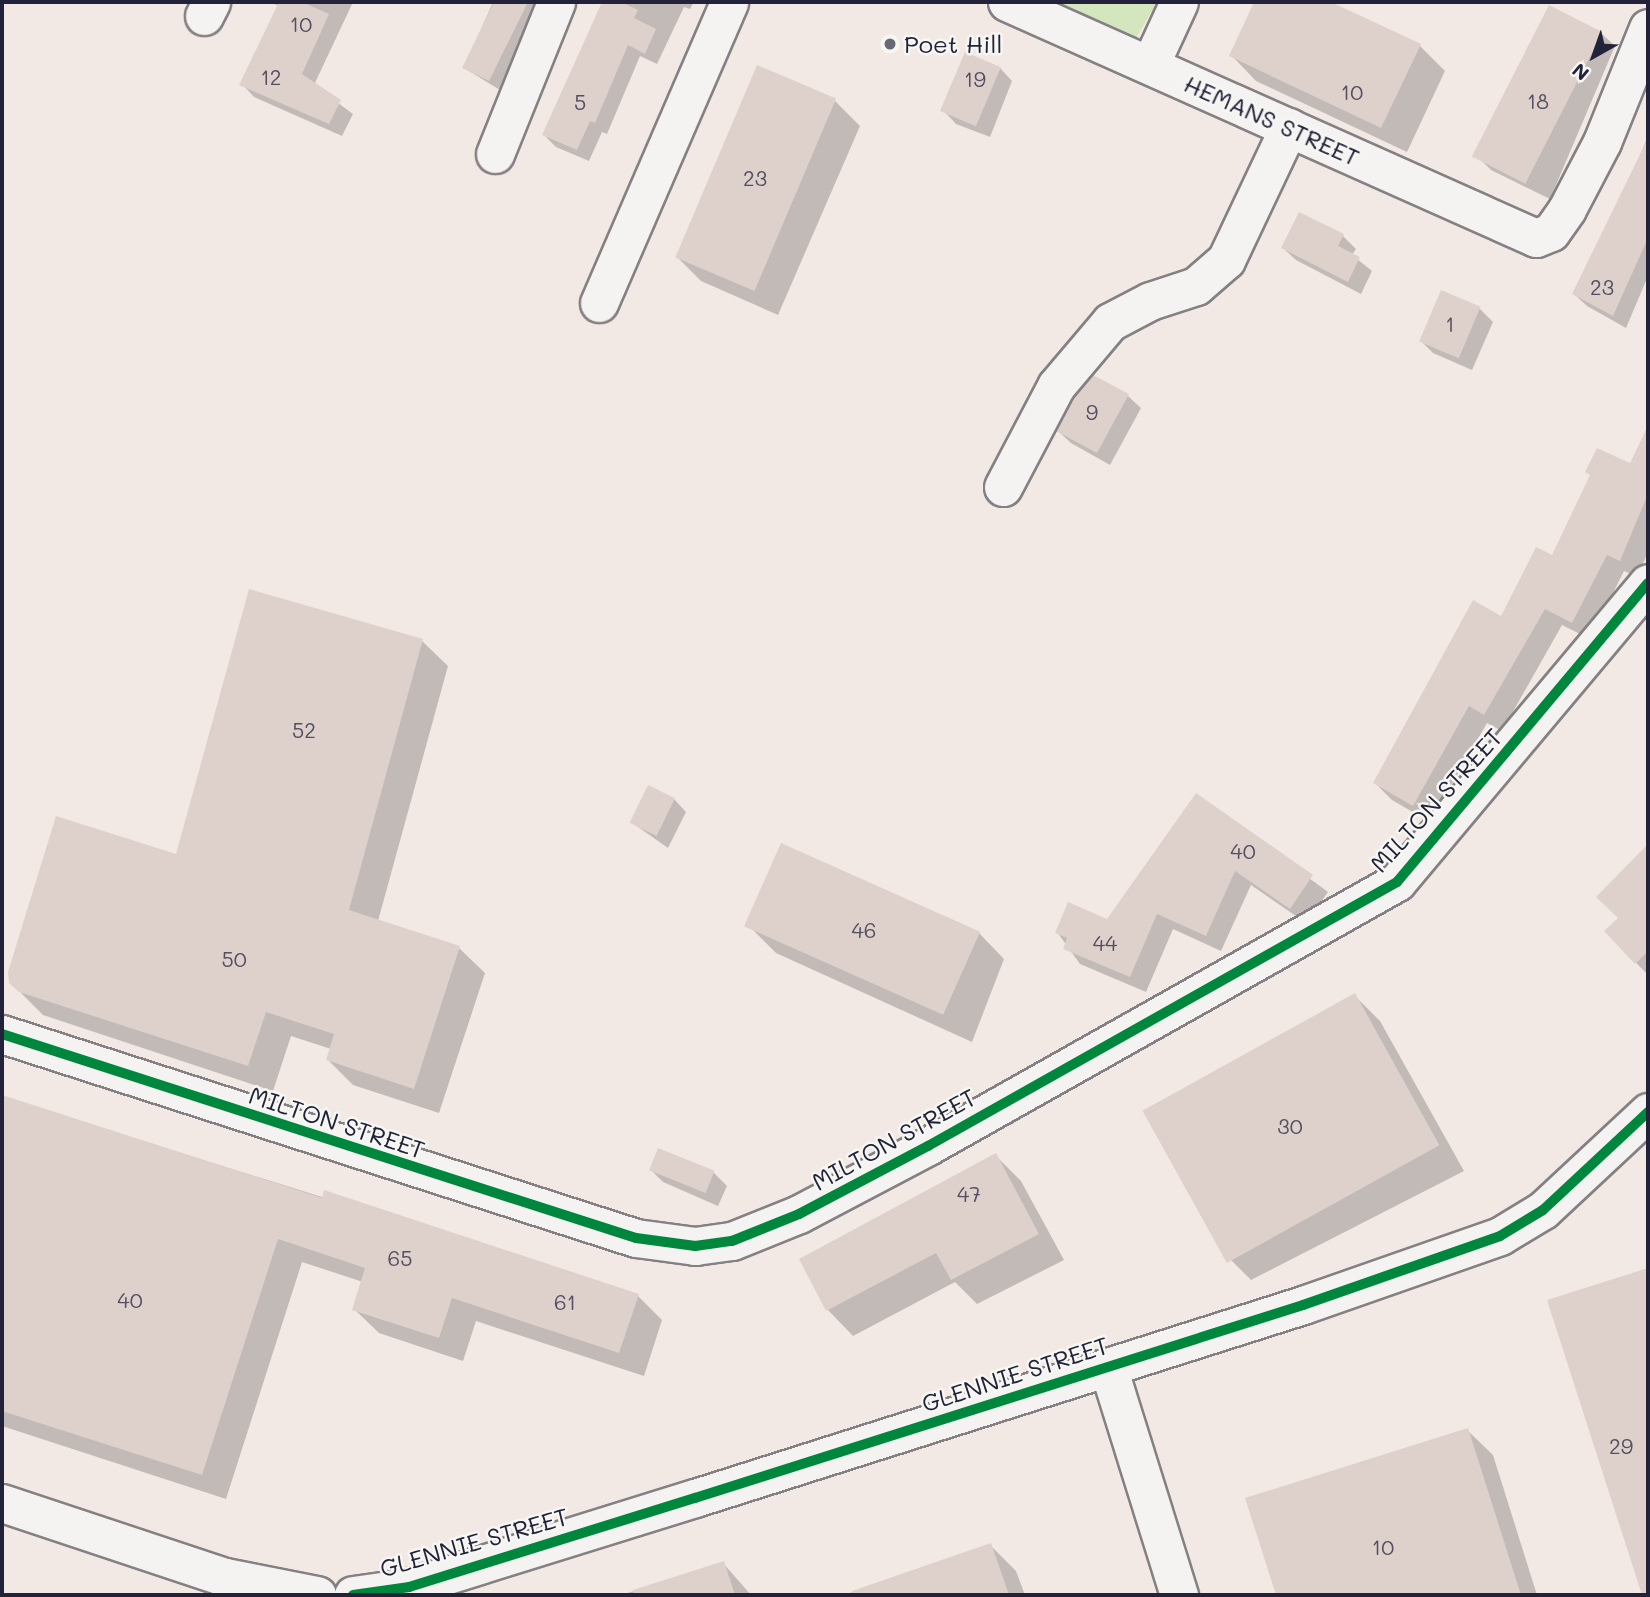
<!DOCTYPE html>
<html>
<head>
<meta charset="utf-8">
<style>
  body { margin:0 }
  #map { position:relative; width:1650px; height:1597px; overflow:hidden; background:#f2e9e4; font-family:Mali,sans-serif }
  div>[style] { position:absolute }
  [style*='--x'] { left:calc(var(--x)*1px); top:calc(var(--y)*1px); width:calc(var(--w)*1px); rotate:calc(var(--a)*1deg) }
  .green>* { inset:0; background:#d4e6be }
  .shadow>* { inset:0; background:#0003 }
  .building>* { inset:0; background:#ded1cc; transform-origin:0 0 }
  .roads { filter:drop-shadow(2px 0 #848083) drop-shadow(-2px 0 #848083) drop-shadow(0 2px #848083) drop-shadow(0 -2px #848083) }
  .street>* { height:37px; margin:-18.5px; padding:0 18.5px; transform-origin:18.5px; border-radius:18.5px; background:#f5f3f1 }
  .cycleway>* { height:10px; margin:-5px; padding:0 5px; transform-origin:5px; border-radius:5px; background:#00873e }
  .dots>* { width:19px; height:19px; translate:-50% -50%; box-sizing:border-box; border:4px solid #f6f6f2; border-radius:50% }
  span { translate:-50% -50%; white-space:nowrap; text-align:center; line-height:1.15; -webkit-text-stroke:5px #f6f6f2; paint-order:stroke }
  .number-label { font-size:21px; color:#545062 }
  .number-label span { -webkit-text-stroke-width:0 }
  .poi-label { font-size:24px; color:#22223b }
  .left { translate:0 -50%; text-align:left }
  .street-label { font-size:24px; color:#22223b }
  .frame { position:absolute; inset:0; border:4px solid #22223b; pointer-events:none }
  .north { position:absolute; left:1559px; top:21px; width:70px; height:70px; -webkit-text-stroke:5px #f6f6f2; paint-order:stroke; rotate:220deg; font-size:19px; font-weight:700; line-height:28px; text-align:center; color:#22223b }
  .north::after { content:''; display:block; margin:auto; width:24px; height:32px; background:#22223b; clip-path:polygon(50% 0,100% 100%,50% 72%,0 100%) }
</style>
</head>
<body>
<div id="map">
  <div class="green">
    <i style="clip-path:polygon(1057px 2px,1157px 2px,1136px 38px)"></i>
  </div>
  <div class="shadow">
    <i style="clip-path:polygon(270px 2px,353px 2px,314px 85px,353px 114px,342px 136px,254px 97px,242px 84px,279px 6px)"></i>
    <i style="clip-path:polygon(493px 2px,551px 2px,531px 26px,500px 90px,464px 68px)"></i>
    <i style="clip-path:polygon(605px 2px,694px 2px,690px 9px,684px 7px,657px 64px,640px 56px,607px 134px,602px 132px,589px 161px,556px 147px,544px 135px)"></i>
    <i style="clip-path:polygon(1256px 2px,1327px 2px,1420px 46px,1445px 71px,1407px 152px,1256px 81px,1231px 55px)"></i>
    <i style="clip-path:polygon(1549px 8px,1602px 34px,1615px 46px,1550px 199px,1491px 170px,1479px 158px)"></i>
    <i style="clip-path:polygon(1000px 68px,1012px 81px,990px 137px,956px 124px,944px 111px)"></i>
    <i style="clip-path:polygon(835px 101px,860px 126px,778px 315px,701px 281px,676px 256px)"></i>
    <i style="clip-path:polygon(1648px 136px,1648px 276px,1626px 328px,1587px 306px,1574px 294px,1607px 234px)"></i>
    <i style="clip-path:polygon(1343px 236px,1356px 249px,1352px 255px,1372px 271px,1361px 294px,1296px 260px,1283px 248px)"></i>
    <i style="clip-path:polygon(1442px 292px,1480px 309px,1493px 322px,1472px 370px,1433px 353px,1421px 341px)"></i>
    <i style="clip-path:polygon(1093px 377px,1128px 396px,1141px 408px,1110px 465px,1071px 443px,1058px 431px)"></i>
    <i style="clip-path:polygon(1648px 426px,1648px 552px,1637px 577px,1624px 571px,1590px 639px,1562px 625px,1502px 731px,1487px 723px,1430px 822px,1392px 800px,1375px 783px,1502px 619px,1631px 465px)"></i>
    <i style="clip-path:polygon(422px 641px,448px 666px,378px 921px,459px 948px,485px 973px,439px 1113px,353px 1085px,328px 1060px,331px 1049px,291px 1036px,273px 1091px,43px 1015px,17px 989px,177px 857px)"></i>
    <i style="clip-path:polygon(1196px 795px,1328px 892px,1306px 923px,1251px 885px,1221px 951px,1173px 929px,1146px 992px,1080px 964px,1057px 932px,1108px 921px)"></i>
    <i style="clip-path:polygon(674px 799px,686px 812px,668px 848px,631px 822px)"></i>
    <i style="clip-path:polygon(1639px 856px,1648px 865px,1648px 975px,1606px 932px,1620px 918px)"></i>
    <i style="clip-path:polygon(750px 927px,979px 933px,1004px 959px,972px 1042px,776px 953px)"></i>
    <i style="clip-path:polygon(1354px 995px,1380px 1021px,1464px 1171px,1251px 1280px,1225px 1254px)"></i>
    <i style="clip-path:polygon(2px 1097px,638px 1296px,662px 1320px,644px 1376px,476px 1321px,463px 1361px,379px 1333px,354px 1309px,363px 1282px,302px 1262px,226px 1499px,2px 1426px)"></i>
    <i style="clip-path:polygon(995px 1155px,1021px 1181px,1064px 1260px,977px 1304px,955px 1282px,853px 1336px,828px 1310px,802px 1260px)"></i>
    <i style="clip-path:polygon(651px 1170px,714px 1173px,727px 1186px,718px 1206px,663px 1182px)"></i>
    <i style="clip-path:polygon(1648px 1270px,1648px 1595px,1645px 1595px,1550px 1302px)"></i>
    <i style="clip-path:polygon(1467px 1430px,1493px 1455px,1537px 1595px,1278px 1595px,1248px 1499px)"></i>
    <i style="clip-path:polygon(990px 1545px,1016px 1571px,1025px 1595px,844px 1595px)"></i>
    <i style="clip-path:polygon(723px 1563px,751px 1595px,621px 1595px)"></i>
  </div>
  <div class="building">
    <i style="clip-path:polygon(279px 2px,302px 2px,329px 14px,302px 74px,341px 100px,329px 124px,239px 85px)"></i>
    <i style="clip-path:polygon(494px 2px,528px 2px,489px 81px,462px 68px)"></i>
    <i style="clip-path:polygon(602px 2px,621px 2px,638px 10px,634px 18px,656px 29px,645px 54px,628px 45px,595px 123px,590px 121px,577px 150px,542px 135px)"></i>
    <i style="clip-path:polygon(1254px 2px,1331px 2px,1421px 44px,1381px 128px,1229px 56px)"></i>
    <i style="left:1549px;top:5px;width:60px;height:170px;rotate:27deg"></i>
    <i style="left:965px;top:52px;width:39px;height:64px;rotate:23deg"></i>
    <i style="left:757px;top:65px;width:86px;height:209px;rotate:23deg"></i>
    <i style="clip-path:polygon(1648px 138px,1648px 238px,1613px 316px,1572px 294px)"></i>
    <i style="clip-path:polygon(1299px 212px,1344px 234px,1338px 246px,1360px 257px,1348px 282px,1281px 248px)"></i>
    <i style="left:1441px;top:290px;width:43px;height:56px;rotate:23deg"></i>
    <i style="clip-path:polygon(1093px 375px,1129px 394px,1097px 453px,1056px 431px,1074px 398px)"></i>
    <i style="clip-path:polygon(1648px 426px,1648px 494px,1620px 561px,1607px 555px,1572px 623px,1545px 609px,1484px 715px,1469px 706px,1413px 806px,1373px 783px,1473px 600px,1501px 616px,1536px 547px,1552px 555px,1590px 475px,1585px 472px,1597px 448px,1630px 463px)"></i>
    <i style="clip-path:polygon(249px 589px,423px 639px,349px 910px,460px 946px,414px 1089px,326px 1060px,334px 1034px,266px 1012px,248px 1066px,19px 992px,9px 983px,8px 972px,56px 816px,176px 854px)"></i>
    <i style="left:648px;top:785px;width:30px;height:42px;rotate:26deg"></i>
    <i style="clip-path:polygon(1196px 793px,1313px 875px,1290px 909px,1235px 871px,1206px 936px,1157px 914px,1130px 977px,1063px 949px,1067px 938px,1055px 933px,1068px 902px,1107px 919px)"></i>
    <i style="left:781px;top:843px;width:218px;height:91px;rotate:24deg"></i>
    <i style="clip-path:polygon(1648px 844px,1648px 951px,1635px 964px,1604px 931px,1618px 918px,1596px 897px)"></i>
    <i style="left:1355px;top:993px;width:174px;height:243px;rotate:61deg"></i>
    <i style="clip-path:polygon(2px 1095px,322px 1198px,324px 1190px,639px 1294px,619px 1353px,452px 1298px,439px 1338px,352px 1310px,365px 1268px,278px 1239px,202px 1475px,2px 1411px)"></i>
    <i style="left:658px;top:1148px;width:61px;height:24px;rotate:22deg"></i>
    <i style="clip-path:polygon(996px 1153px,1039px 1234px,951px 1280px,936px 1253px,826px 1311px,799px 1259px)"></i>
    <i style="clip-path:polygon(1648px 1268px,1648px 1595px,1642px 1595px,1547px 1300px)"></i>
    <i style="clip-path:polygon(1468px 1428px,1521px 1595px,1276px 1595px,1245px 1498px)"></i>
    <i style="clip-path:polygon(991px 1543px,1009px 1595px,852px 1595px,852px 1591px)"></i>
    <i style="clip-path:polygon(724px 1561px,735px 1595px,634px 1595px,633px 1590px)"></i>
  </div>
  <div class="roads">
    <div class="street">
      <i style="--x:1007;--y:2;--w:579;--a:24.04"></i>
      <i style="--x:1536;--y:238;--w:16;--a:-22"></i>
      <i style="--x:1551;--y:232;--w:28;--a:-55"></i>
      <i style="--x:1567;--y:209;--w:76;--a:-62.4"></i>
      <i style="--x:1602;--y:142;--w:123;--a:-68"></i>
      <i style="--x:204;--y:16;--w:16;--a:-63"></i>
      <i style="--x:1150;--y:65;--w:69;--a:-65.3"></i>
      <i style="--x:495;--y:154;--w:164;--a:-68.1"></i>
      <i style="--x:599;--y:303;--w:328;--a:-66.6"></i>
      <i style="--x:1003;--y:487;--w:114;--a:-62.3"></i>
      <i style="--x:1056;--y:386;--w:84;--a:-49.8"></i>
      <i style="--x:1110;--y:322;--w:45;--a:-27.7"></i>
      <i style="--x:1150;--y:301;--w:48;--a:-18.1"></i>
      <i style="--x:1196;--y:286;--w:40;--a:-41"></i>
      <i style="--x:1226;--y:260;--w:147;--a:-64.7"></i>
      <i style="--x:2;--y:1034;--w:666;--a:17.84"></i>
      <i style="--x:636;--y:1238;--w:60;--a:7.7"></i>
      <i style="--x:695;--y:1246;--w:37;--a:-8"></i>
      <i style="--x:732;--y:1241;--w:72;--a:-21.9"></i>
      <i style="--x:799;--y:1214;--w:146;--a:-27.8"></i>
      <i style="--x:928;--y:1146;--w:538;--a:-29.38"></i>
      <i style="--x:1397;--y:882;--w:390;--a:-50"></i>
      <i style="--x:1108;--y:1367;--w:239;--a:72.7"></i>
      <i style="--x:2;--y:1503;--w:235;--a:18.4"></i>
      <i style="--x:225;--y:1577;--w:94;--a:11.1"></i>
      <i style="--x:353;--y:1595;--w:57;--a:-8.1"></i>
      <i style="--x:409;--y:1587;--w:300;--a:-17.3"></i>
      <i style="--x:695;--y:1498;--w:638;--a:-17.61"></i>
      <i style="--x:1303;--y:1305;--w:209;--a:-19.3"></i>
      <i style="--x:1500;--y:1236;--w:50;--a:-31.2"></i>
      <i style="--x:1543;--y:1210;--w:144;--a:-43"></i>
    </div>
  </div>
  <div class="cycleway">
    <i style="--x:2;--y:1034;--w:666;--a:17.84"></i>
    <i style="--x:636;--y:1238;--w:60;--a:7.7"></i>
    <i style="--x:695;--y:1246;--w:37;--a:-8"></i>
    <i style="--x:732;--y:1241;--w:72;--a:-21.9"></i>
    <i style="--x:799;--y:1214;--w:146;--a:-27.8"></i>
    <i style="--x:928;--y:1146;--w:538;--a:-29.38"></i>
    <i style="--x:1397;--y:882;--w:390;--a:-50"></i>
    <i style="--x:353;--y:1595;--w:57;--a:-8.1"></i>
    <i style="--x:409;--y:1587;--w:300;--a:-17.3"></i>
    <i style="--x:695;--y:1498;--w:638;--a:-17.61"></i>
    <i style="--x:1303;--y:1305;--w:209;--a:-19.3"></i>
    <i style="--x:1500;--y:1236;--w:50;--a:-31.2"></i>
    <i style="--x:1543;--y:1210;--w:144;--a:-43"></i>
  </div>
  <div class="dots">
    <i style="left:890px;top:44px;background:#6b6876"></i>
  </div>
  <div class="number-label">
    <span style="left:301px;top:24px">10</span>
    <span style="left:271px;top:77px">12</span>
    <span style="left:975px;top:79px">19</span>
    <span style="left:1352px;top:92px">10</span>
    <span style="left:1538px;top:101px">18</span>
    <span style="left:580px;top:102px">5</span>
    <span style="left:755px;top:178px">23</span>
    <span style="left:1602px;top:287px">23</span>
    <span style="left:1450px;top:324px">1</span>
    <span style="left:1092px;top:412px">9</span>
    <span style="left:304px;top:730px">52</span>
    <span style="left:1243px;top:851px">40</span>
    <span style="left:864px;top:930px">46</span>
    <span style="left:1105px;top:943px">44</span>
    <span style="left:234px;top:959px">50</span>
    <span style="left:1290px;top:1126px">30</span>
    <span style="left:969px;top:1194px">47</span>
    <span style="left:400px;top:1258px">65</span>
    <span style="left:130px;top:1300px">40</span>
    <span style="left:565px;top:1302px">61</span>
    <span style="left:1621px;top:1446px">29</span>
    <span style="left:1383px;top:1547px">10</span>
  </div>
  <div class="poi-label">
    <span class="left" style="left:904px;top:44px">Poet Hill</span>
  </div>
  <div class="street-label">
    <span style="left:1272px;top:120px;rotate:24deg">HEMANS STREET</span>
    <span style="left:1436px;top:800px;rotate:-48deg">MILTON STREET</span>
    <span style="left:337px;top:1122px;rotate:18deg">MILTON STREET</span>
    <span style="left:894px;top:1139px;rotate:-29deg">MILTON STREET</span>
    <span style="left:1015px;top:1374px;rotate:-18deg">GLENNIE STREET</span>
    <span style="left:474px;top:1542px;rotate:-16deg">GLENNIE STREET</span>
  </div>
  <div class="frame"></div>
  <div class="north">N</div>
</div>
</body>
</html>
